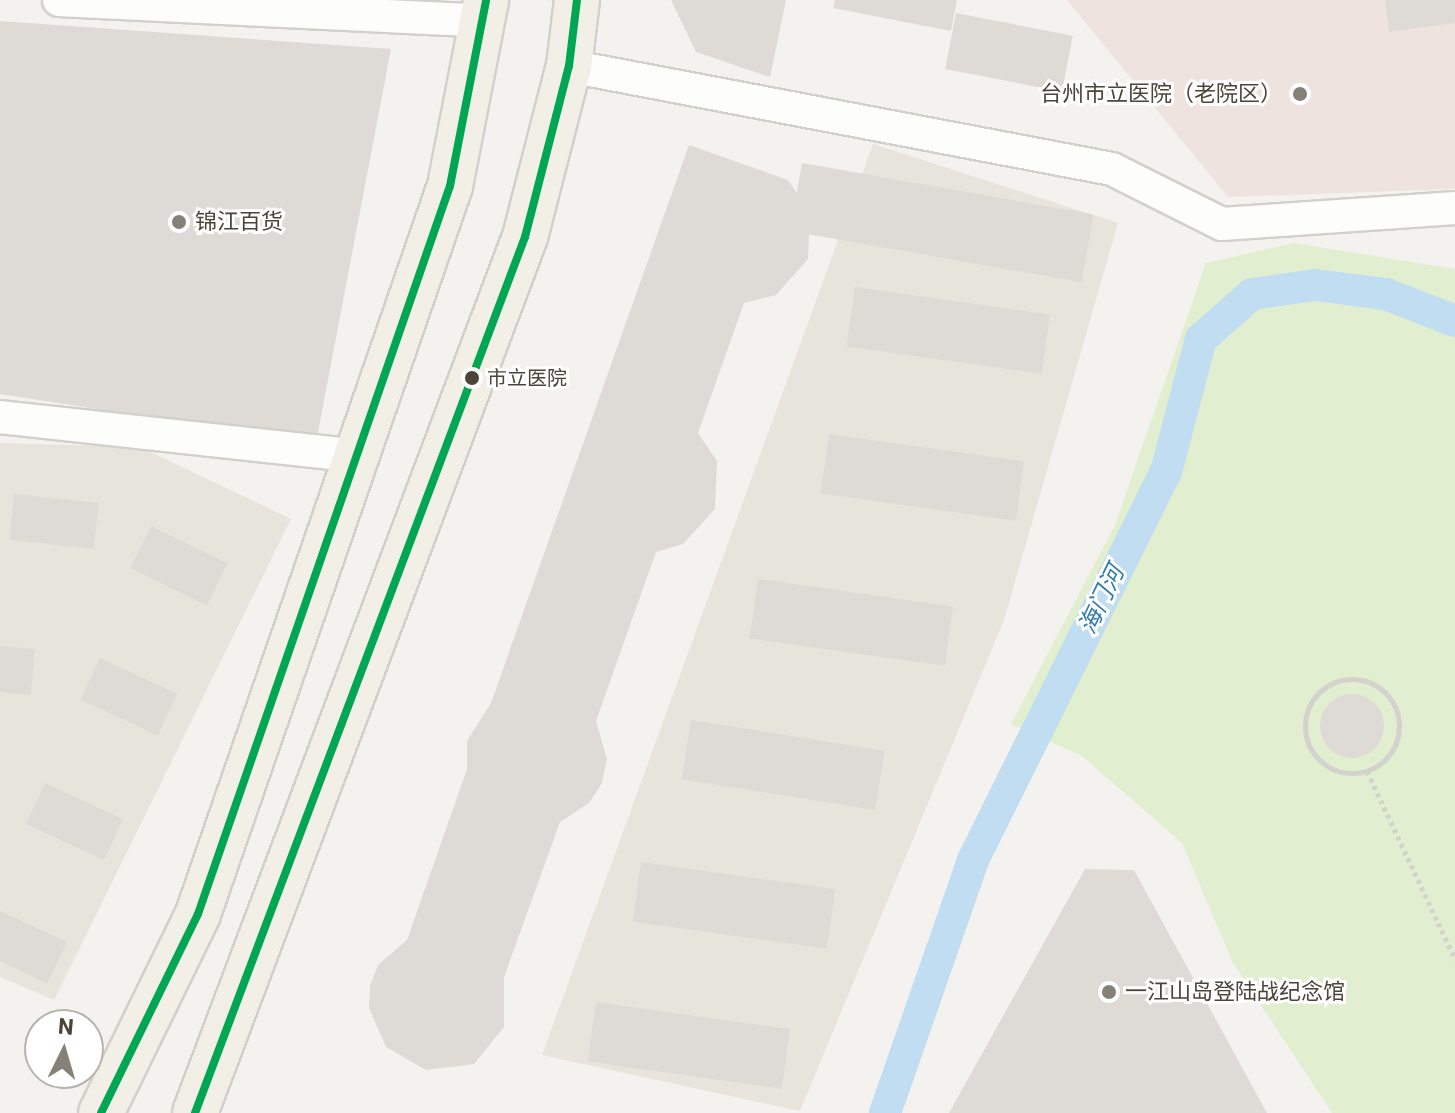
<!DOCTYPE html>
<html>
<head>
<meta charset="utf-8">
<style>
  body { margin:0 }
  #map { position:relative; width:1455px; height:1113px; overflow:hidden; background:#f4f2ee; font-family:Roboto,"Noto Sans SC",sans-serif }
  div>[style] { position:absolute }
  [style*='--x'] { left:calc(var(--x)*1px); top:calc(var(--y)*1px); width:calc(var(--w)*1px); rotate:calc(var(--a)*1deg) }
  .residential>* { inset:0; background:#e7e4dc }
  .medical>* { inset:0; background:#eee3df }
  .green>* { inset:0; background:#e1eecf }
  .canal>* { height:32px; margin:-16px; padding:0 16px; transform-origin:16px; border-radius:16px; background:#c0ddf1 }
  .building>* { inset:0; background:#dedbd6; transform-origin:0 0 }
  .round { border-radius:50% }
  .path>* { height:5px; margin-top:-2.5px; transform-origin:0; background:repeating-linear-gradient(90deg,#d3d2cc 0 4px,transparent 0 8px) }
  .path>.ring { margin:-2.5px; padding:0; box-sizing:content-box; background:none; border:5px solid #d3d2cc; border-radius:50% }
  .roads { filter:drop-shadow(2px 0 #d2d0cb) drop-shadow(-2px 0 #d2d0cb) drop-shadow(0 2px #d2d0cb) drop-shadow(0 -2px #d2d0cb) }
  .minor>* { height:32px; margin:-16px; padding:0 16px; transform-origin:16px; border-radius:16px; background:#fdfdfc }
  .primary>* { height:44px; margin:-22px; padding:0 22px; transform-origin:22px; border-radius:22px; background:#f2efe6 }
  .bus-1>* { height:8px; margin:-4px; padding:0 4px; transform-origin:4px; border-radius:4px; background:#00a651 }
  .dots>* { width:22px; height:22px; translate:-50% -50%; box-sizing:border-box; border:4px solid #fff; border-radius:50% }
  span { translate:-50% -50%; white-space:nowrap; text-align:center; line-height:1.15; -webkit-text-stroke:6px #fff; paint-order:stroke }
  .bus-label { font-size:20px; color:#4b4439 }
  .left { translate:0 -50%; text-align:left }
  .poi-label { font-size:22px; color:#4b4439 }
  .right { translate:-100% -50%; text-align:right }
  .water-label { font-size:24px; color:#2e7ab2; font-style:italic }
  .north { position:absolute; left:24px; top:1009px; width:80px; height:80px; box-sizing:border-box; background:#fff; border:2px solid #b7b4b0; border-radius:50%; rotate:5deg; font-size:22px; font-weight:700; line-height:32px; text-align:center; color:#4b4439 }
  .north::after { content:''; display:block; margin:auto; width:28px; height:36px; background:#868178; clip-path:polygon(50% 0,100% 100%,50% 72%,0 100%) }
</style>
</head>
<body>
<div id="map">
  <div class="residential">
    <i style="clip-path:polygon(873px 144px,1118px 223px,1004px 620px,800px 1111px,542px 1055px)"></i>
    <i style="clip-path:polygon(0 443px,140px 447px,291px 519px,54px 1000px,0 977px)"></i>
  </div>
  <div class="medical">
    <i style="clip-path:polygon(1067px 0,1455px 0,1455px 189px,1228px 197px)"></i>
  </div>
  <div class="green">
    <i style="clip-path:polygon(1294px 243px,1455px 269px,1455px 1113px,1332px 1113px,1233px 963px,1182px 843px,1082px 756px,1011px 724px,1115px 525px,1206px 263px)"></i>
  </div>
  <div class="canal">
    <i style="--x:885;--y:1113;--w:268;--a:-70.8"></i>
    <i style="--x:973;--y:860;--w:433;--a:-63.6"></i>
    <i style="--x:1166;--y:472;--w:138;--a:-75.3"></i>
    <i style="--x:1201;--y:339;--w:68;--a:-41.4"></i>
    <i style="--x:1252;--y:294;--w:64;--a:-8.1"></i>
    <i style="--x:1315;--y:285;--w:72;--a:7.2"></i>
    <i style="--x:1386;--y:294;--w:74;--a:21.4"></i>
  </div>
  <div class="building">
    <i style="clip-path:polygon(671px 0,786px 0,770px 77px,696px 52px)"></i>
    <i style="clip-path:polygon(835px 0,957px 0,951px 31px,833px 8px)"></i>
    <i style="clip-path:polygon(1385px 0,1455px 0,1455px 23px,1389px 32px)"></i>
    <i style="left:956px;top:13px;width:119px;height:57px;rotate:11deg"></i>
    <i style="clip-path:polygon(0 21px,391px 49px,316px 443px,0 394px)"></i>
    <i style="clip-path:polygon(689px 145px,788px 180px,810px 212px,808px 259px,776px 295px,744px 303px,698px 433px,717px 461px,715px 509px,683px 544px,656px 552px,596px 721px,607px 759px,602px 783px,589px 803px,560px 822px,504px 977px,504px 1027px,474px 1064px,426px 1070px,386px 1047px,369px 1008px,370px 986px,378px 965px,407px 940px,467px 769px,467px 741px,491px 703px)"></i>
    <i style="left:802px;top:163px;width:296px;height:69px;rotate:10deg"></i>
    <i style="left:855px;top:287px;width:197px;height:60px;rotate:8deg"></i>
    <i style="left:829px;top:434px;width:197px;height:60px;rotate:8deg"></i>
    <i style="left:14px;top:494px;width:85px;height:46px;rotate:6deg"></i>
    <i style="left:151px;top:526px;width:85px;height:47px;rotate:26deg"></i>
    <i style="left:758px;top:579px;width:197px;height:60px;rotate:8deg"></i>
    <i style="left:0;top:646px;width:35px;height:46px;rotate:5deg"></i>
    <i style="left:100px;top:658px;width:85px;height:46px;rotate:25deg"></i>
    <i class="round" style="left:1320px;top:694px;width:64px;height:64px"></i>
    <i style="left:691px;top:720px;width:196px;height:60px;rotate:9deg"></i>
    <i style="left:45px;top:783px;width:86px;height:45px;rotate:25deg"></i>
    <i style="left:641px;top:862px;width:196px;height:60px;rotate:8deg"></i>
    <i style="clip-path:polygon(1085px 869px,1134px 870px,1267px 1113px,949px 1113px)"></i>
    <i style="clip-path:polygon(0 911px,67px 942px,47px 984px,0 961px)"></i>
    <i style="left:596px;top:1002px;width:196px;height:60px;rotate:8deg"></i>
  </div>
  <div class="path">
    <i class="ring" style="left:1305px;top:679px;width:89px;height:89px"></i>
    <i style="--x:1367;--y:771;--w:208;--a:64.9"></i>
  </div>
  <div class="roads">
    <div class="minor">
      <i style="--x:59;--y:0;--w:425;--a:2.8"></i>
      <i style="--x:569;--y:66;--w:553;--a:10.74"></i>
      <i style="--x:1112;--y:169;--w:123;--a:26.6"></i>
      <i style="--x:1222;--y:224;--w:234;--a:-3.9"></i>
      <i style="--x:0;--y:417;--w:359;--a:6.2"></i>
    </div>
    <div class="primary">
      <i style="--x:101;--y:1113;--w:221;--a:-64"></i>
      <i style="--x:198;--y:914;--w:770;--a:-70.91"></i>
      <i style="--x:450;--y:186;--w:189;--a:-79"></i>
      <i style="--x:195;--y:1113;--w:936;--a:-69.36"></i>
      <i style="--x:525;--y:237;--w:177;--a:-75.6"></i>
      <i style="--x:569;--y:66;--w:66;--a:-83.1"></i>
    </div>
  </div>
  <div class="bus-1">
    <i style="--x:101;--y:1113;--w:221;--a:-64"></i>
    <i style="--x:198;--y:914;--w:770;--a:-70.91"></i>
    <i style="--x:450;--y:186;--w:189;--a:-79"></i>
    <i style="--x:195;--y:1113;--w:936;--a:-69.36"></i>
    <i style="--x:525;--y:237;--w:177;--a:-75.6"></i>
    <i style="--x:569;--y:66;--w:66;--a:-83.1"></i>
  </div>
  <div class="dots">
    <i style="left:1300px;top:94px;background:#868178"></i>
    <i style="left:179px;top:222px;background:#868178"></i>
    <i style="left:472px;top:378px;background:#4b4439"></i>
    <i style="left:1109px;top:992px;background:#868178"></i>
  </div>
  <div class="bus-label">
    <span class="left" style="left:487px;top:378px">市立医院</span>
  </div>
  <div class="poi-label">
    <span class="right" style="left:1282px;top:94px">台州市立医院（老院区）</span>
    <span class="left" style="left:195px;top:222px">锦江百货</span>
    <span class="left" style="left:1125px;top:992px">一江山岛登陆战纪念馆</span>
  </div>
  <div class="water-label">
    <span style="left:1102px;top:600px;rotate:-64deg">海门河</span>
  </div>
  <div class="north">N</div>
</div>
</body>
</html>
